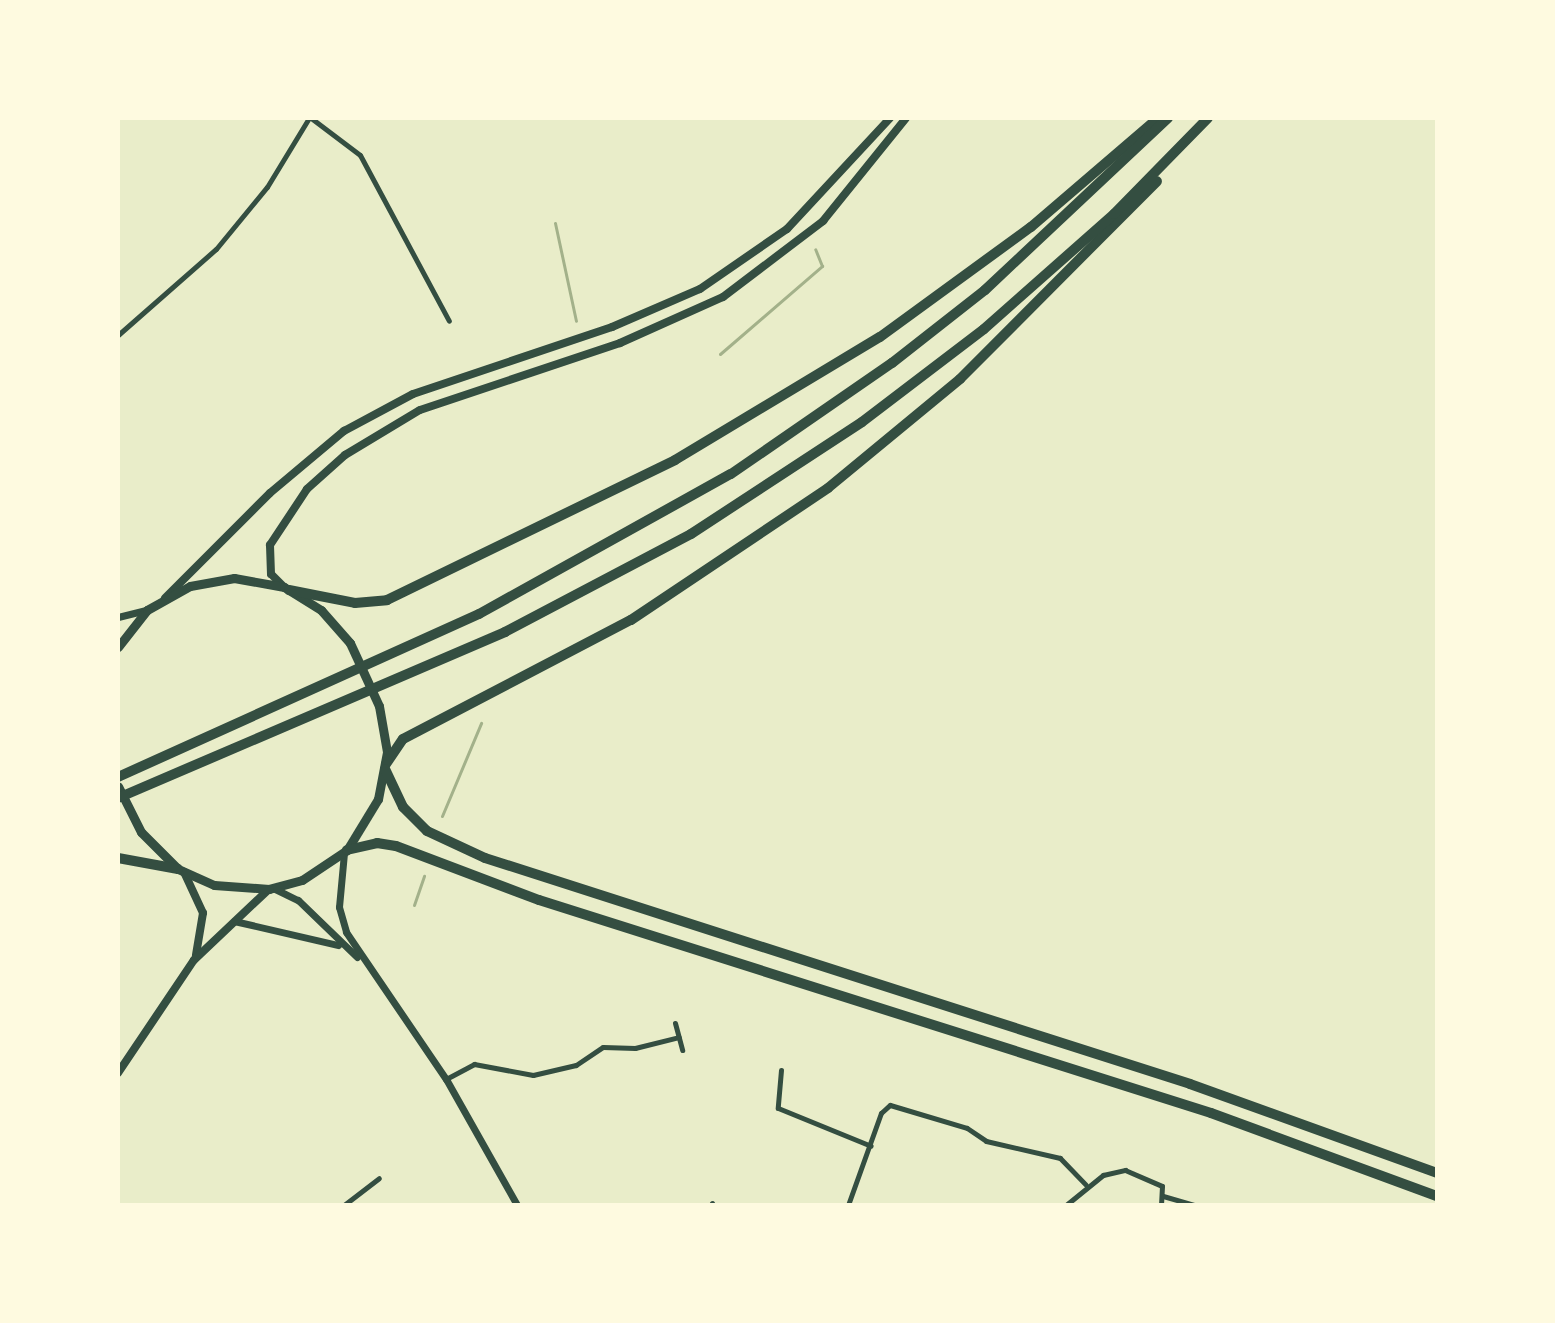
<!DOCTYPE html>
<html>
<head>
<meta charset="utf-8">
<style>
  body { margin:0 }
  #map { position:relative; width:1555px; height:1323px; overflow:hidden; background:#e9edc9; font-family:Georgia,serif }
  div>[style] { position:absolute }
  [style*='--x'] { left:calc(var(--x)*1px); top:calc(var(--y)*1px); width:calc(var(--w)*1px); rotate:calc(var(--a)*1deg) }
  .stream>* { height:3px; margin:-1.5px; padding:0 1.5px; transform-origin:1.5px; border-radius:1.5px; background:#a3b18a }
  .minor>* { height:5px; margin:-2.5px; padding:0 2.5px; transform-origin:2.5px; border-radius:2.5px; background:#344e41 }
  .secondary>* { height:7px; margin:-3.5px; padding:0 3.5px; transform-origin:3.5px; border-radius:3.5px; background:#344e41 }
  .primary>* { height:8px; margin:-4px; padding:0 4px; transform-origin:4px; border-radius:4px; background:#344e41 }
  .trunk>* { height:9px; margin:-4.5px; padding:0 4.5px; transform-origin:4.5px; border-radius:4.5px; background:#344e41 }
  .motorway>* { height:10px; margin:-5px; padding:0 5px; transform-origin:5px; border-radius:5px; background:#344e41 }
  span { translate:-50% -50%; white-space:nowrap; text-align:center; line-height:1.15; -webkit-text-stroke:8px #fefae0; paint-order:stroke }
  .frame { position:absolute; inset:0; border:120px solid #fefae0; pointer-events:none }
</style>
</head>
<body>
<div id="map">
  <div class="stream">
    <i style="--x:555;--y:223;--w:100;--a:77.9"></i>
    <i style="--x:720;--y:354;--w:135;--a:-40.8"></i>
    <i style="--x:822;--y:266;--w:18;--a:-112"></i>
    <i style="--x:442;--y:816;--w:101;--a:-67.2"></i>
    <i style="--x:414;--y:905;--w:31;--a:-71"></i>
  </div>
  <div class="minor">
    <i style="--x:311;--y:118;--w:61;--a:37.1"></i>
    <i style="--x:360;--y:155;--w:188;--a:61.8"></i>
    <i style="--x:118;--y:335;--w:130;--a:-41.3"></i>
    <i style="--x:216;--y:249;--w:80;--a:-50.6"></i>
    <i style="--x:267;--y:187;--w:81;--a:-58.7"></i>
    <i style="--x:675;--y:1023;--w:28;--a:75"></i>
    <i style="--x:781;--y:1070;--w:38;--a:95"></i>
    <i style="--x:778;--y:1108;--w:100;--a:22.2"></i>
    <i style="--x:446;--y:1079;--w:32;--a:-28"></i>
    <i style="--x:474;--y:1064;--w:60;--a:10.6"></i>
    <i style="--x:533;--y:1075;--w:44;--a:-13.1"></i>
    <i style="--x:576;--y:1065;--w:32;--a:-34"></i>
    <i style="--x:603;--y:1047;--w:32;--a:2"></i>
    <i style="--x:635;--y:1048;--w:45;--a:-14"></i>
    <i style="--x:1163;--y:1196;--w:33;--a:16"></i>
    <i style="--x:712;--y:1203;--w:2;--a:63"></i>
    <i style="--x:344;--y:1205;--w:44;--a:-37.6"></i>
    <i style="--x:848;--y:1205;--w:98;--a:-70.3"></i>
    <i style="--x:881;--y:1113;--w:12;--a:-42"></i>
    <i style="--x:890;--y:1105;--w:80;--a:16.6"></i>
    <i style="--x:967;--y:1128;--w:23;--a:34"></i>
    <i style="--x:986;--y:1141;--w:76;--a:12.9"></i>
    <i style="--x:1060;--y:1158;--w:37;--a:46"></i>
    <i style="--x:1066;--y:1205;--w:48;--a:-39"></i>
    <i style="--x:1103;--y:1175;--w:23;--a:-13"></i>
    <i style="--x:1125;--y:1170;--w:40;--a:23.4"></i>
    <i style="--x:1162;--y:1186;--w:19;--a:93"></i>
  </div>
  <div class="secondary">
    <i style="--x:118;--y:617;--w:30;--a:-14"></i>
    <i style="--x:344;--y:853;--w:54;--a:95.3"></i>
    <i style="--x:339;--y:907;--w:26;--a:74"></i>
    <i style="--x:346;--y:932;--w:178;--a:55.8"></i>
    <i style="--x:446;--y:1079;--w:145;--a:60.6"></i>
    <i style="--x:273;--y:888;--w:28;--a:26"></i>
    <i style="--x:298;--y:900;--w:82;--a:44"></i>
    <i style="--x:234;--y:921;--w:107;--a:13"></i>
  </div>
  <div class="primary">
    <i style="--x:284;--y:587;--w:18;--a:-135"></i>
    <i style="--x:271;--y:574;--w:29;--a:-92"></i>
    <i style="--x:270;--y:545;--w:67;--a:-56.5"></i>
    <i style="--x:307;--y:489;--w:51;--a:-41.8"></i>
    <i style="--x:345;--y:455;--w:87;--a:-31"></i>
    <i style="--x:420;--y:410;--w:211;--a:-18.5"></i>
    <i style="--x:620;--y:343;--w:113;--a:-24.1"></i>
    <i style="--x:723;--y:297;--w:126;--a:-37.2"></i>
    <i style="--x:823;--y:221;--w:132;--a:-51.1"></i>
    <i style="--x:165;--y:598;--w:148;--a:-45"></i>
    <i style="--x:270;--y:493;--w:97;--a:-40"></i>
    <i style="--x:344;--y:431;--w:78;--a:-28.2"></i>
    <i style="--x:413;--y:394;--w:210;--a:-18.6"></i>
    <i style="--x:612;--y:327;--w:96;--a:-23.4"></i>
    <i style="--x:700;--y:289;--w:106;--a:-34.6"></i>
    <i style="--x:787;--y:229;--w:151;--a:-47.1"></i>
    <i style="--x:184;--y:872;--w:45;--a:65.1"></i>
    <i style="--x:203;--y:913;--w:43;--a:99.5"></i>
    <i style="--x:118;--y:1073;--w:136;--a:-56.1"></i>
    <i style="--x:194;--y:960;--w:103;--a:-43.4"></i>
  </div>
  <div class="trunk">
    <i style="--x:118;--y:647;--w:47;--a:-51.9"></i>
    <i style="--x:147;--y:610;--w:49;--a:-29.2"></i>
    <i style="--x:190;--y:586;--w:45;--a:-10.3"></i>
    <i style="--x:234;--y:578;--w:51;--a:10.2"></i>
    <i style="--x:284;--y:587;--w:44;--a:31.9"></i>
    <i style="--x:321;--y:610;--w:44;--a:48.7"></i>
    <i style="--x:350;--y:643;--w:69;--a:65.3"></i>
    <i style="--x:379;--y:706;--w:47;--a:80.1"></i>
    <i style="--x:387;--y:752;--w:48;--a:100.8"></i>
    <i style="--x:378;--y:799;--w:60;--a:121.3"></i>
    <i style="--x:347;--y:850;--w:54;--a:146.3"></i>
    <i style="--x:302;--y:880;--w:34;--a:165"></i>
    <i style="--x:269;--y:889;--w:55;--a:-175.8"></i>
    <i style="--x:214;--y:885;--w:39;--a:-156"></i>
    <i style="--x:178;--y:869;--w:52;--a:-135"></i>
    <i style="--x:141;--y:832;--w:51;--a:-116.6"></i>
  </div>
  <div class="motorway">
    <i style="--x:289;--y:590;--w:67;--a:11.1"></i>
    <i style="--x:355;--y:603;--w:32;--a:-5"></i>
    <i style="--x:387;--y:600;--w:320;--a:-25.9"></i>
    <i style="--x:675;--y:460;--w:239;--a:-31"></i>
    <i style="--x:880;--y:337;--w:187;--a:-36.1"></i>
    <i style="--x:1031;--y:227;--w:167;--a:-40.6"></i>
    <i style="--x:386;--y:764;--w:30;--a:-56"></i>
    <i style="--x:403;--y:739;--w:257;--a:-27.6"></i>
    <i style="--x:631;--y:620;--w:237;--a:-33.8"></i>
    <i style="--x:828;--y:488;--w:171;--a:-39.5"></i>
    <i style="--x:960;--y:379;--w:279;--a:-45.1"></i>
    <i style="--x:385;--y:769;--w:42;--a:64.7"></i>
    <i style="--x:403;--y:807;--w:34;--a:45"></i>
    <i style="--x:427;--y:831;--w:64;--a:25"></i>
    <i style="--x:485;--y:858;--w:740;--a:17.77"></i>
    <i style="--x:1190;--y:1084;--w:263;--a:19.8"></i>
    <i style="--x:118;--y:777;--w:396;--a:-24.3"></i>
    <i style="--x:479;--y:614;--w:288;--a:-29.1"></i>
    <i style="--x:731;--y:474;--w:196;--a:-34.6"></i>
    <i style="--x:892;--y:363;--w:118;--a:-38.1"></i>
    <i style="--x:985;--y:290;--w:251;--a:-43.2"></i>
    <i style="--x:118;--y:798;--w:421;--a:-23.2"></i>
    <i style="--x:505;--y:632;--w:210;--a:-27.8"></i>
    <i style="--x:691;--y:534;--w:204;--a:-33.2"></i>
    <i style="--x:862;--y:422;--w:153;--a:-37.3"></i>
    <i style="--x:984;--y:329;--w:174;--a:-41.5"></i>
    <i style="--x:1114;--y:214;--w:134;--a:-45.6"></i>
    <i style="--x:347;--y:850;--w:31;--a:-13"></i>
    <i style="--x:377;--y:843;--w:19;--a:9"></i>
    <i style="--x:396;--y:846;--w:153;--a:20.7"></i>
    <i style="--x:539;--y:900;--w:705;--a:17.59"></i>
    <i style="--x:1211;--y:1113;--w:241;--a:20.2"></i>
    <i style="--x:118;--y:858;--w:61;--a:10.4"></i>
  </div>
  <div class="frame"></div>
</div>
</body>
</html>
